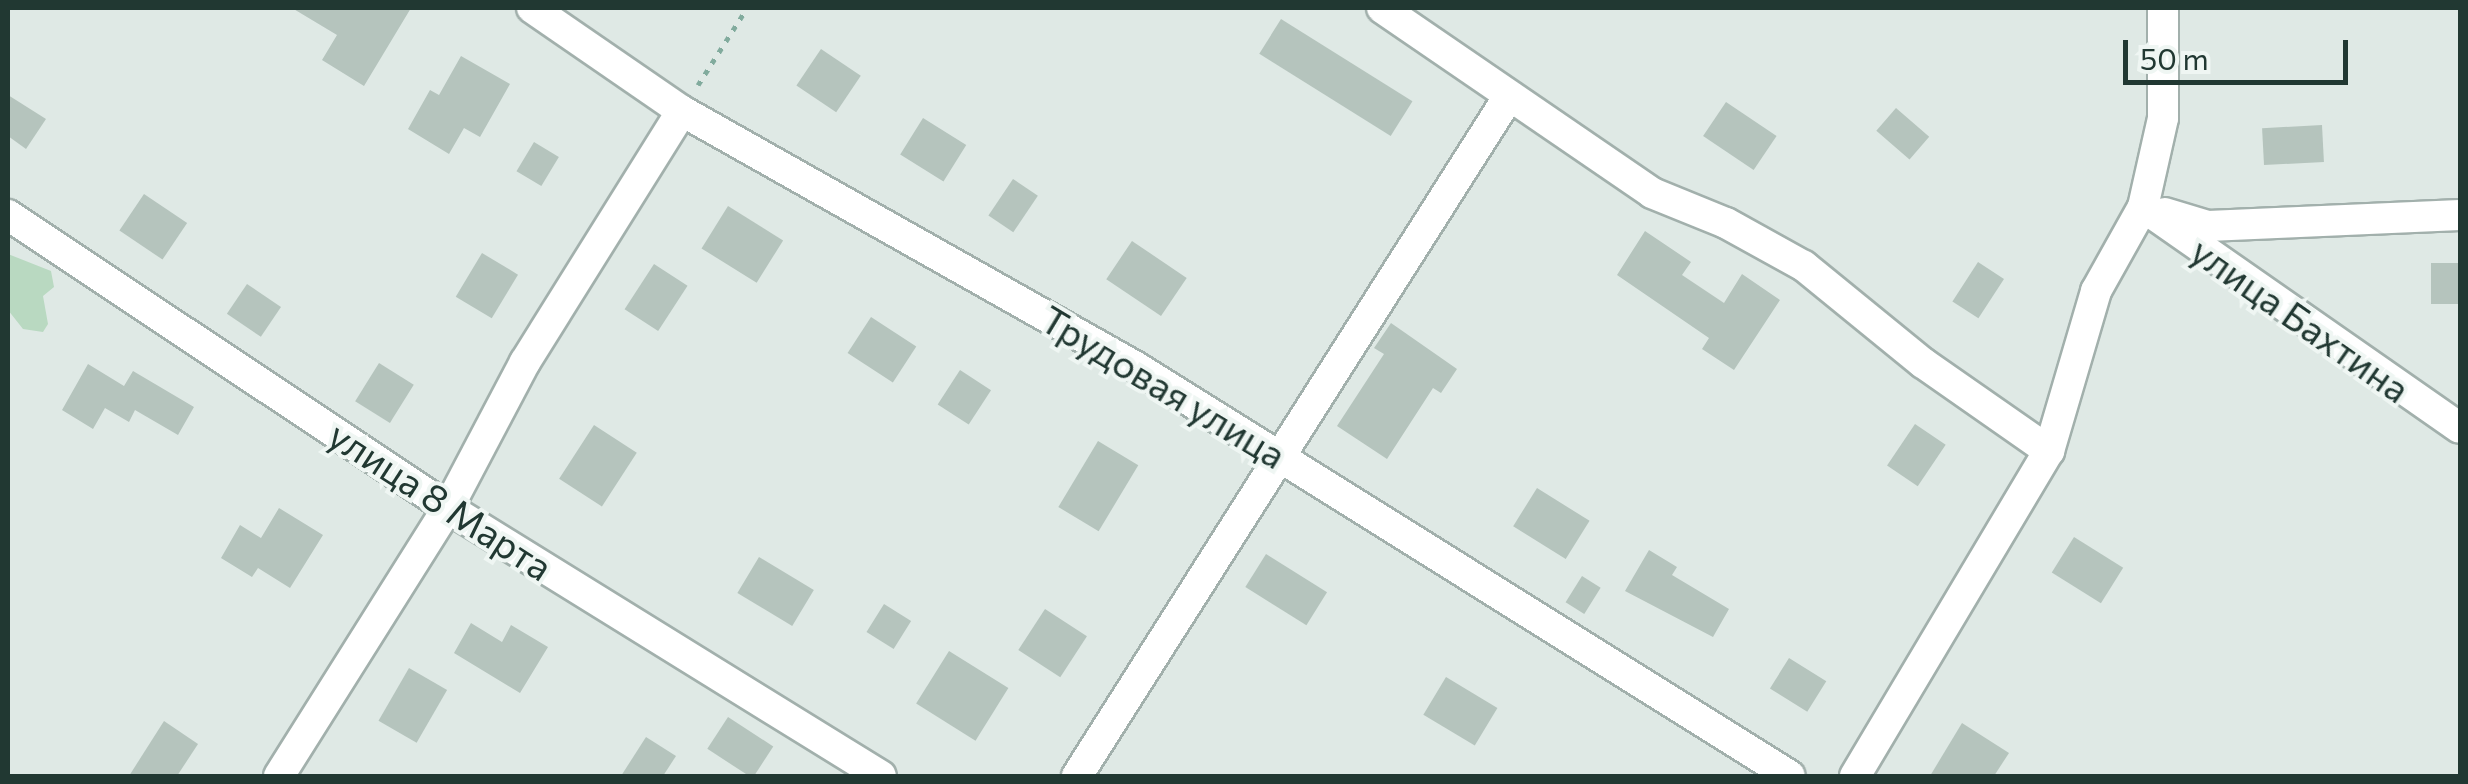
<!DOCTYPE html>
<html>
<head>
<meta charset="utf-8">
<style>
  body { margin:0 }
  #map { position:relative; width:2468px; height:784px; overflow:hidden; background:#dfe9e5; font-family:Commissioner,sans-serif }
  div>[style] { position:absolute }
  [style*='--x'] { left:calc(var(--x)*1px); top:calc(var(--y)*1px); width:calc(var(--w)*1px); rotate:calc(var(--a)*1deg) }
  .green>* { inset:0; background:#b9d9c1 }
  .building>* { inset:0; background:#b5c4bd; transform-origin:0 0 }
  .path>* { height:5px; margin-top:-2.5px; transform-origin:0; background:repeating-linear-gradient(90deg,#81ab9d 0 5px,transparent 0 13px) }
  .roads { filter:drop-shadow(2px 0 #a2b0ac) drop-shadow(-2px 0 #a2b0ac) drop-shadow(0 2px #a2b0ac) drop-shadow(0 -2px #a2b0ac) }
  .minor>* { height:30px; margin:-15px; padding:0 15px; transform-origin:15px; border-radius:15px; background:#fff }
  span { translate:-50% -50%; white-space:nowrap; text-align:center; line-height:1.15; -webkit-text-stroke:8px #eff6f3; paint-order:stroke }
  .street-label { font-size:38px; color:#213832 }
  .frame { position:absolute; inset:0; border:10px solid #213832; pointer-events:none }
  .scale { position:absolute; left:2123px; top:40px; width:225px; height:45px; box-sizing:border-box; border:5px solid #213832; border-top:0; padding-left:12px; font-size:30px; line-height:35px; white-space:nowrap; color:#213832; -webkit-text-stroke:8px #eff6f3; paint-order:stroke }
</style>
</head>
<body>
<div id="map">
  <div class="green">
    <i style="clip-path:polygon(8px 254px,51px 271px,54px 287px,43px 296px,48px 324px,43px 332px,23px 329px,8px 310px)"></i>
  </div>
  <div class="building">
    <i style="clip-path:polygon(292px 8px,411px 8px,364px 86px,322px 60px,337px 35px)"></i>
    <i style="left:1281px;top:19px;width:155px;height:41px;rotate:32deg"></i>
    <i style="left:821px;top:49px;width:48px;height:44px;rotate:34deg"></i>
    <i style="clip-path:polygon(461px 56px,510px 84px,480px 137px,464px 128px,449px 154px,408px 129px,430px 90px,439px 95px)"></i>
    <i style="clip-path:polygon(8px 95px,46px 119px,26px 149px,8px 136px)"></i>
    <i style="left:1726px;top:102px;width:61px;height:41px;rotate:34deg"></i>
    <i style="left:1896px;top:108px;width:44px;height:30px;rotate:41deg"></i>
    <i style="left:923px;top:118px;width:51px;height:43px;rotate:32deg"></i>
    <i style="left:2322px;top:125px;width:37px;height:60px;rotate:87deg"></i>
    <i style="left:534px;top:142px;width:29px;height:34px;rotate:31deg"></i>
    <i style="left:1013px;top:179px;width:30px;height:44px;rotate:34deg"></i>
    <i style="left:144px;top:194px;width:52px;height:44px;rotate:34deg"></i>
    <i style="left:728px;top:206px;width:65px;height:50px;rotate:32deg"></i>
    <i style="clip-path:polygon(1645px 231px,1691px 262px,1682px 275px,1724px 303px,1742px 274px,1780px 300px,1734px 370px,1702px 349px,1709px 338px,1617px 275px)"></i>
    <i style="left:1132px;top:241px;width:66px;height:46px;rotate:34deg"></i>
    <i style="left:482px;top:253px;width:42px;height:51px;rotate:31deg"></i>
    <i style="left:1978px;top:262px;width:31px;height:47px;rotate:33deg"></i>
    <i style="left:2431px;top:263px;width:29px;height:41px"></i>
    <i style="left:654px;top:264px;width:40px;height:54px;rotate:33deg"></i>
    <i style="left:247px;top:284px;width:41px;height:36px;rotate:34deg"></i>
    <i style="left:871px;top:317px;width:54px;height:43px;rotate:33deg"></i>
    <i style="clip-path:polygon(1391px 323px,1457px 369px,1441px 393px,1433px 388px,1387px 459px,1337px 426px,1384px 354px,1374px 348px)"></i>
    <i style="left:379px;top:363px;width:41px;height:45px;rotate:32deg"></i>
    <i style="clip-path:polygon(88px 364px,124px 386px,133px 371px,194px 407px,178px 435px,135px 410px,129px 422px,105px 408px,93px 429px,62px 410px)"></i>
    <i style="left:960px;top:370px;width:37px;height:41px;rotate:33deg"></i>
    <i style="left:1915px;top:424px;width:37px;height:50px;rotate:34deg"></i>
    <i style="left:594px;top:425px;width:51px;height:64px;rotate:33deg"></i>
    <i style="left:1098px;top:441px;width:47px;height:77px;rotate:31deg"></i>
    <i style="left:1537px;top:488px;width:62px;height:45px;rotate:32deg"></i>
    <i style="clip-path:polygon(279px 508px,323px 535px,290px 588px,258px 568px,252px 577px,221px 558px,240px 525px,261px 538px)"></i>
    <i style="left:2074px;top:537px;width:58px;height:42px;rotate:32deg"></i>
    <i style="clip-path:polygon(1649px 550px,1677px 567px,1672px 575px,1729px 609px,1713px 637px,1625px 591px)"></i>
    <i style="left:1266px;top:554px;width:72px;height:39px;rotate:32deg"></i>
    <i style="left:759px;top:557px;width:64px;height:42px;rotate:31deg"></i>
    <i style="left:1582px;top:576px;width:22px;height:31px;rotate:32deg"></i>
    <i style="left:884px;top:604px;width:32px;height:33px;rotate:32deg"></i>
    <i style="left:1045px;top:609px;width:50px;height:49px;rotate:33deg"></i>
    <i style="clip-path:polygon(471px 623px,502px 642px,511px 625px,548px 647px,520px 693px,454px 653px)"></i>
    <i style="left:949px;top:651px;width:70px;height:62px;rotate:32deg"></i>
    <i style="left:1789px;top:658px;width:44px;height:36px;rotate:32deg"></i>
    <i style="left:409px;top:668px;width:44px;height:61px;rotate:30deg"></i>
    <i style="left:1446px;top:677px;width:60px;height:44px;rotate:31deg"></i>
    <i style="left:728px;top:717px;width:54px;height:38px;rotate:33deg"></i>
    <i style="clip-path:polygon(164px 721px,198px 744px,177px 776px,129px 776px)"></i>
    <i style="clip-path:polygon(1962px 723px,2009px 753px,1994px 776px,1930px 776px)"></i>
    <i style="clip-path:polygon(646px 737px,676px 756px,663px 776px,621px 776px)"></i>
  </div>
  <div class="path">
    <i style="--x:698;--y:85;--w:91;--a:-57.5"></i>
  </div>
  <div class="roads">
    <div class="minor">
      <i style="--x:532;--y:8;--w:182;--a:34.5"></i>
      <i style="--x:682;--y:111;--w:521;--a:29.42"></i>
      <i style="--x:1136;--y:367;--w:771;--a:32.02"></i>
      <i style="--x:1382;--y:8;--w:327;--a:34.4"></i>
      <i style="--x:1652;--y:193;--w:80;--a:22.1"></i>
      <i style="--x:1726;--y:223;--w:89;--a:28.9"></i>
      <i style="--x:1804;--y:266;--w:154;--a:39.2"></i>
      <i style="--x:1923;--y:363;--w:154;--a:34.9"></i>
      <i style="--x:2143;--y:207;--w:386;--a:34.9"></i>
      <i style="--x:2165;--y:213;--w:45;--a:16.8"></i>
      <i style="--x:2208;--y:226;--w:252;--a:-2.5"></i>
      <i style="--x:8;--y:215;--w:529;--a:33.66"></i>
      <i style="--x:448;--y:508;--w:509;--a:31.75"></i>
      <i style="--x:279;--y:776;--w:317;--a:-57.8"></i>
      <i style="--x:448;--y:508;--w:165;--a:-62.2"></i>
      <i style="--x:525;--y:362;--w:296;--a:-58"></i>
      <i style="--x:1077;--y:776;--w:806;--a:-57.57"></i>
      <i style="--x:1855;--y:776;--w:378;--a:-59.2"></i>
      <i style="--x:2049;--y:451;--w:167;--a:-73.6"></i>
      <i style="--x:2096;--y:291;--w:96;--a:-60.8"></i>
      <i style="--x:2143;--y:207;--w:91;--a:-77.3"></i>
      <i style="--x:2163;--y:118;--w:110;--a:-90"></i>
    </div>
  </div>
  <div class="street-label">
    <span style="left:2301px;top:319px;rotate:35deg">улица Бахтина</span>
    <span style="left:1164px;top:386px;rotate:31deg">Трудовая улица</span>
    <span style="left:441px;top:500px;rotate:33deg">улица 8 Марта</span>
  </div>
  <div class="frame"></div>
  <div class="scale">50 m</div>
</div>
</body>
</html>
